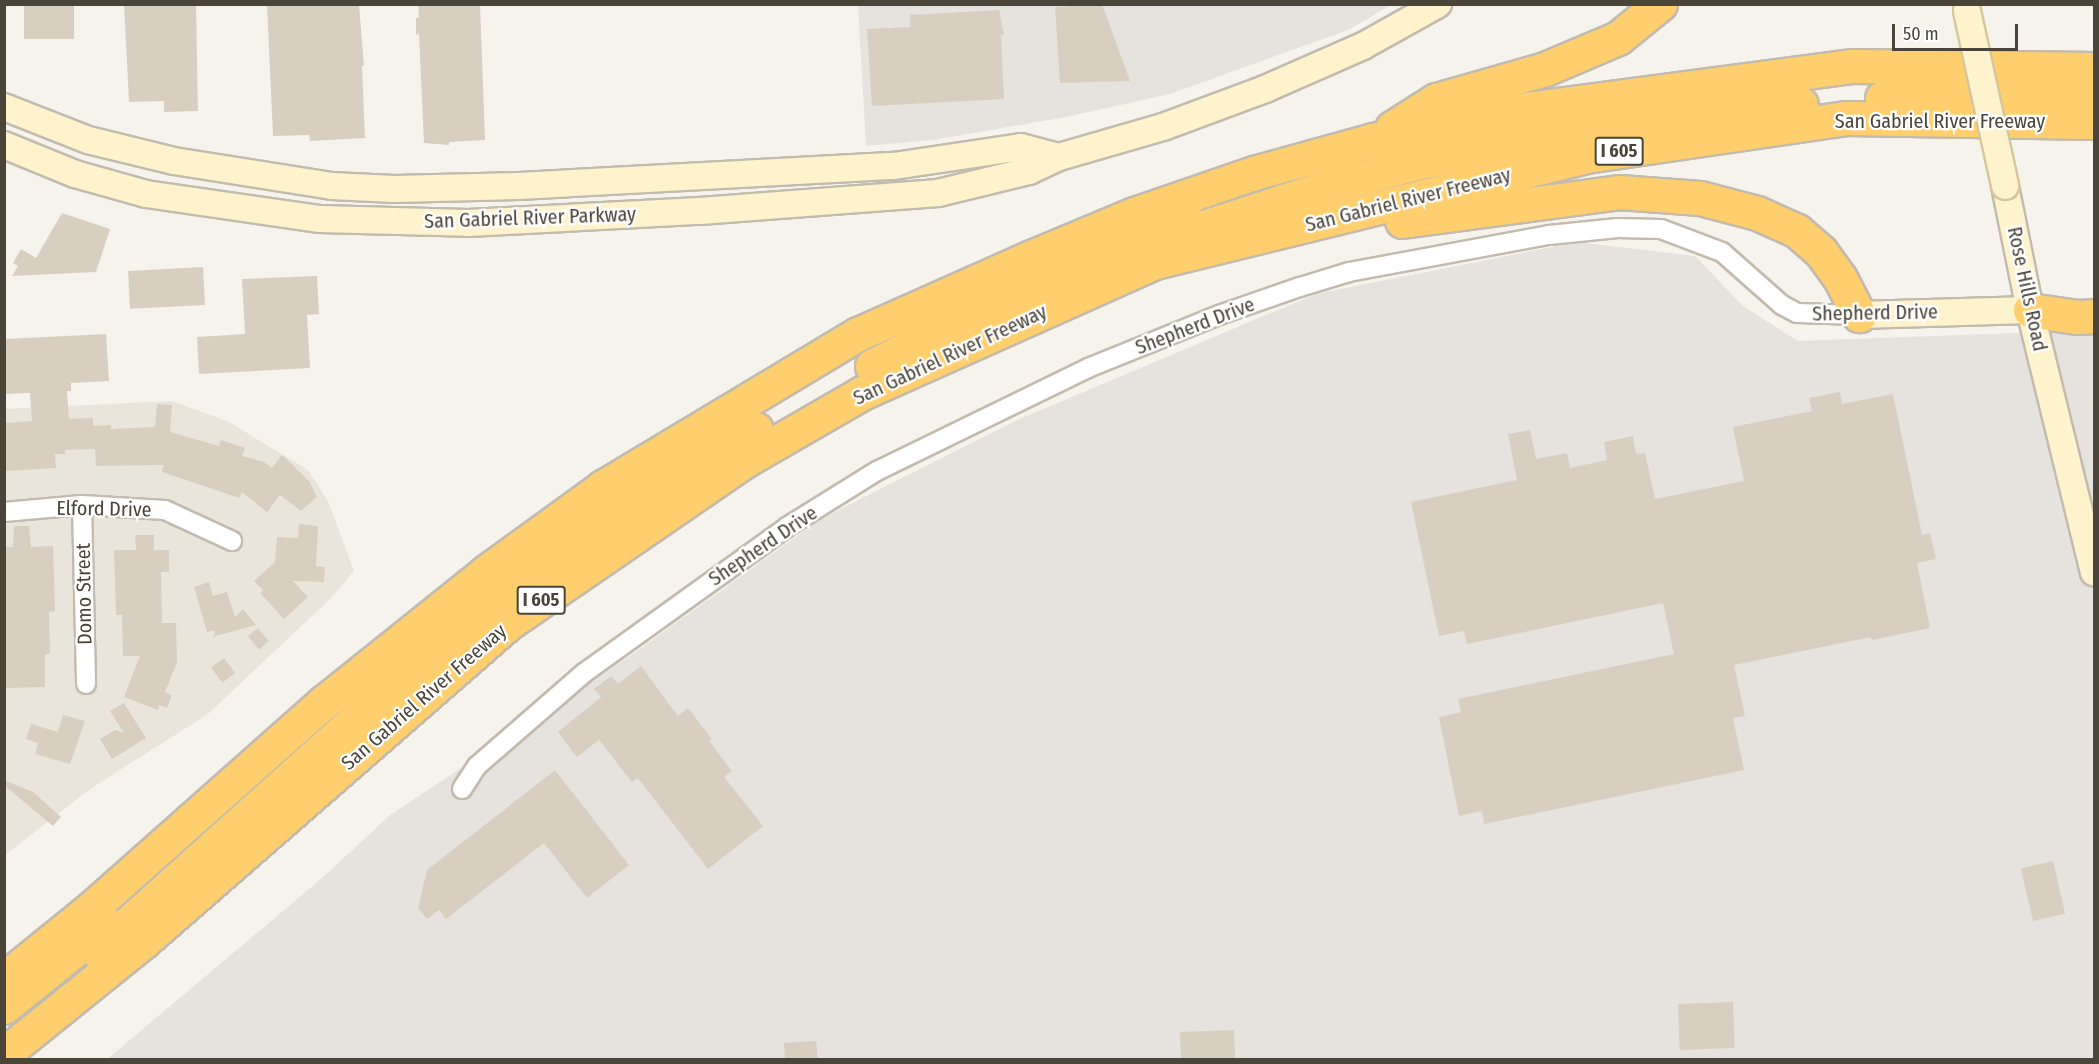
<!DOCTYPE html>
<html>
<head>
<meta charset="utf-8">
<style>
  body { margin:0 }
  #map { position:relative; width:2099px; height:1064px; overflow:hidden; background:#f6f3ec; font-family:"Fira Sans Condensed",sans-serif }
  div>[style] { position:absolute }
  [style*='--x'] { left:calc(var(--x)*1px); top:calc(var(--y)*1px); width:calc(var(--w)*1px); rotate:calc(var(--a)*1deg) }
  .residential>* { inset:0; background:#eae5da }
  .industrial>* { inset:0; background:#e6e2dd }
  .building>* { inset:0; background:#d8cfc1; transform-origin:0 0 }
  .roads { filter:drop-shadow(2px 0 #c2bbae) drop-shadow(-2px 0 #c2bbae) drop-shadow(0 2px #c2bbae) drop-shadow(0 -2px #c2bbae) }
  .minor>* { height:18px; margin:-9px; padding:0 9px; transform-origin:9px; border-radius:9px; background:#fff }
  .secondary>* { height:26px; margin:-13px; padding:0 13px; transform-origin:13px; border-radius:13px; background:#fff3cd }
  .motorway>* { height:33px; margin:-16.5px; padding:0 16.5px; transform-origin:16.5px; border-radius:16.5px; background:#ffcf6e }
  .bridges { filter:drop-shadow(2px 0 #d6c79b) drop-shadow(-2px 0 #d6c79b) drop-shadow(0 2px #d6c79b) drop-shadow(0 -2px #d6c79b) }
  .secondary-bridge>* { height:26px; margin:-13px; padding:0 13px; transform-origin:13px; border-radius:13px; background:#fff3cd }
  span { translate:-50% -50%; white-space:nowrap; text-align:center; line-height:1.15; -webkit-text-stroke:4.5px #fff; paint-order:stroke }
  .shield-label span { padding:2px 4px; background:#fff; border:2px solid; border-radius:4px; -webkit-text-stroke-width:0 }
  .shield-label { font-size:18px; color:#4b4439; font-weight:700 }
  .street-label { font-size:20px; color:#4b4439 }
  .frame { position:absolute; inset:0; border:6px solid #4b4439; pointer-events:none }
  .scale { position:absolute; left:1892px; top:24px; width:126px; height:27px; box-sizing:border-box; border:3px solid #4b4439; border-top:0; padding-left:8px; font-size:18px; line-height:21px; white-space:nowrap; color:#4b4439; -webkit-text-stroke:4px #fff; paint-order:stroke }
</style>
</head>
<body>
<div id="map">
  <div class="residential">
    <i style="clip-path:polygon(173px 401px,229px 422px,308px 470px,328px 501px,354px 571px,330px 599px,208px 714px,90px 789px,5px 855px,5px 409px)"></i>
  </div>
  <div class="industrial">
    <i style="clip-path:polygon(858px 5px,1391px 5px,1348px 30px,1170px 94px,1066px 117px,933px 140px,866px 146px)"></i>
    <i style="clip-path:polygon(1577px 242px,1695px 256px,1743px 306px,1798px 341px,2094px 330px,2094px 1059px,106px 1060px,321px 879px,389px 816px,634px 653px,821px 519px,1015px 421px,1316px 294px)"></i>
  </div>
  <div class="building">
    <i style="left:24px;top:4px;width:50px;height:35px"></i>
    <i style="clip-path:polygon(124px 4px,196px 4px,198px 111px,164px 112px,164px 101px,129px 102px)"></i>
    <i style="clip-path:polygon(267px 4px,359px 4px,364px 66px,362px 66px,365px 138px,310px 141px,309px 135px,273px 136px)"></i>
    <i style="clip-path:polygon(418px 4px,480px 4px,485px 140px,449px 142px,449px 145px,424px 143px,419px 34px,416px 35px,416px 18px,419px 18px)"></i>
    <i style="clip-path:polygon(1102px 4px,1130px 81px,1060px 83px,1055px 7px)"></i>
    <i style="clip-path:polygon(999px 10px,1004px 35px,1001px 35px,1004px 99px,872px 106px,867px 29px,910px 27px,910px 15px)"></i>
    <i style="clip-path:polygon(62px 213px,110px 229px,96px 272px,12px 276px,18px 266px,13px 263px,21px 249px,36px 258px)"></i>
    <i style="left:203px;top:267px;width:38px;height:75px;rotate:87deg"></i>
    <i style="clip-path:polygon(317px 276px,319px 314px,307px 315px,310px 368px,199px 374px,197px 337px,245px 334px,242px 279px)"></i>
    <i style="clip-path:polygon(106px 334px,109px 381px,71px 383px,71px 391px,67px 391px,69px 419px,93px 418px,93px 426px,111px 425px,111px 429px,155px 427px,157px 404px,172px 405px,170px 432px,219px 446px,221px 440px,245px 448px,242px 456px,264px 462px,272px 468px,282px 455px,309px 481px,317px 497px,301px 511px,280px 495px,267px 512px,242px 492px,239px 498px,162px 472px,164px 465px,96px 466px,95px 449px,65px 450px,65px 454px,55px 454px,56px 468px,4px 471px,4px 423px,32px 421px,30px 393px,4px 394px,4px 339px)"></i>
    <i style="clip-path:polygon(1840px 392px,1842px 404px,1893px 394px,1922px 535px,1930px 533px,1936px 559px,1917px 563px,1930px 628px,1872px 640px,1871px 637px,1734px 665px,1745px 716px,1733px 718px,1744px 770px,1484px 824px,1482px 811px,1459px 816px,1439px 717px,1461px 712px,1458px 699px,1674px 654px,1663px 603px,1467px 644px,1464px 631px,1439px 636px,1411px 502px,1517px 480px,1508px 434px,1530px 430px,1536px 459px,1567px 453px,1570px 468px,1607px 460px,1604px 442px,1633px 436px,1636px 454px,1645px 453px,1655px 499px,1744px 481px,1733px 427px,1812px 411px,1809px 398px)"></i>
    <i style="clip-path:polygon(299px 524px,318px 526px,316px 566px,325px 567px,324px 582px,293px 581px,308px 597px,284px 619px,260px 593px,263px 590px,254px 581px,275px 562px,277px 537px,298px 538px)"></i>
    <i style="clip-path:polygon(14px 526px,29px 526px,31px 547px,53px 546px,55px 611px,49px 612px,50px 654px,45px 654px,45px 687px,5px 688px,4px 547px,13px 547px)"></i>
    <i style="clip-path:polygon(135px 535px,154px 535px,154px 550px,169px 550px,169px 572px,161px 572px,162px 623px,176px 623px,177px 662px,165px 692px,172px 695px,167px 708px,159px 705px,158px 710px,124px 697px,140px 656px,123px 656px,122px 615px,116px 615px,114px 550px,136px 550px)"></i>
    <i style="clip-path:polygon(209px 582px,213px 596px,227px 592px,235px 617px,243px 609px,256px 625px,212px 637px,215px 634px,214px 630px,207px 632px,194px 587px)"></i>
    <i style="left:258px;top:628px;width:17px;height:13px;rotate:50deg"></i>
    <i style="left:224px;top:658px;width:19px;height:16px;rotate:54deg"></i>
    <i style="clip-path:polygon(641px 666px,678px 716px,688px 708px,712px 739px,709px 741px,732px 771px,724px 777px,763px 826px,708px 869px,638px 778px,632px 782px,599px 740px,577px 757px,558px 732px,601px 697px,594px 689px,611px 676px,618px 684px)"></i>
    <i style="clip-path:polygon(124px 703px,146px 738px,112px 759px,100px 739px,115px 730px,124px 733px,110px 711px)"></i>
    <i style="clip-path:polygon(63px 715px,85px 721px,70px 764px,35px 754px,38px 743px,26px 739px,31px 724px,58px 732px)"></i>
    <i style="clip-path:polygon(555px 770px,629px 865px,587px 898px,544px 843px,446px 919px,439px 910px,427px 919px,418px 908px,427px 870px)"></i>
    <i style="clip-path:polygon(4px 780px,33px 792px,61px 817px,53px 826px,4px 785px)"></i>
    <i style="left:2053px;top:861px;width:54px;height:33px;rotate:77deg"></i>
    <i style="left:1733px;top:1002px;width:46px;height:55px;rotate:88deg"></i>
    <i style="left:1234px;top:1030px;width:29px;height:54px;rotate:88deg"></i>
    <i style="clip-path:polygon(816px 1041px,818px 1059px,785px 1059px,784px 1043px)"></i>
  </div>
  <div class="roads">
    <div class="minor">
      <i style="--x:82;--y:505;--w:179;--a:88.7"></i>
      <i style="--x:4;--y:512;--w:78;--a:-5.1"></i>
      <i style="--x:82;--y:505;--w:83;--a:3.4"></i>
      <i style="--x:165;--y:510;--w:74;--a:24.8"></i>
      <i style="--x:462;--y:789;--w:27;--a:-57"></i>
      <i style="--x:477;--y:766;--w:142;--a:-41"></i>
      <i style="--x:584;--y:673;--w:250;--a:-35.7"></i>
      <i style="--x:787;--y:527;--w:106;--a:-31.9"></i>
      <i style="--x:877;--y:471;--w:235;--a:-26"></i>
      <i style="--x:1088;--y:368;--w:141;--a:-22"></i>
      <i style="--x:1219;--y:315;--w:86;--a:-19.1"></i>
      <i style="--x:1300;--y:287;--w:51;--a:-17"></i>
      <i style="--x:1349;--y:272;--w:203;--a:-10.5"></i>
      <i style="--x:1549;--y:235;--w:69;--a:-5.8"></i>
      <i style="--x:1618;--y:228;--w:43;--a:1.3"></i>
      <i style="--x:1661;--y:229;--w:65;--a:20.7"></i>
      <i style="--x:1722;--y:252;--w:80;--a:41.5"></i>
      <i style="--x:1782;--y:305;--w:17;--a:28"></i>
      <i style="--x:1797;--y:313;--w:62;--a:1.8"></i>
    </div>
    <div class="secondary">
      <i style="--x:4;--y:107;--w:90;--a:21.4"></i>
      <i style="--x:88;--y:140;--w:89;--a:13.7"></i>
      <i style="--x:174;--y:161;--w:160;--a:9"></i>
      <i style="--x:332;--y:186;--w:62;--a:2.8"></i>
      <i style="--x:394;--y:189;--w:125;--a:-1.4"></i>
      <i style="--x:519;--y:186;--w:376;--a:-3.1"></i>
      <i style="--x:894;--y:166;--w:128;--a:-8.5"></i>
      <i style="--x:1021;--y:147;--w:39;--a:15"></i>
      <i style="--x:4;--y:145;--w:77;--a:22.2"></i>
      <i style="--x:75;--y:174;--w:74;--a:15.7"></i>
      <i style="--x:146;--y:194;--w:176;--a:8.2"></i>
      <i style="--x:320;--y:219;--w:148;--a:1.5"></i>
      <i style="--x:468;--y:223;--w:232;--a:-3"></i>
      <i style="--x:700;--y:211;--w:239;--a:-4.3"></i>
      <i style="--x:938;--y:193;--w:94;--a:-13.6"></i>
      <i style="--x:1029;--y:171;--w:33;--a:-25"></i>
      <i style="--x:1059;--y:157;--w:108;--a:-16.1"></i>
      <i style="--x:1163;--y:127;--w:109;--a:-20.4"></i>
      <i style="--x:1265;--y:89;--w:107;--a:-23.7"></i>
      <i style="--x:1363;--y:46;--w:86;--a:-29.2"></i>
      <i style="--x:2005;--y:186;--w:126;--a:78.6"></i>
      <i style="--x:2030;--y:310;--w:270;--a:76.3"></i>
      <i style="--x:1859;--y:315;--w:171;--a:-1.7"></i>
    </div>
    <div class="motorway">
      <i style="--x:1882;--y:98;--w:212;--a:-0.8"></i>
      <i style="--x:1392;--y:128;--w:52;--a:-32.5"></i>
      <i style="--x:1436;--y:100;--w:113;--a:-15.9"></i>
      <i style="--x:1545;--y:69;--w:79;--a:-23"></i>
      <i style="--x:1618;--y:38;--w:54;--a:-39"></i>
      <i style="--x:1402;--y:221;--w:219;--a:-7.6"></i>
      <i style="--x:1619;--y:192;--w:81;--a:4.2"></i>
      <i style="--x:1700;--y:198;--w:59;--a:14.7"></i>
      <i style="--x:1757;--y:213;--w:44;--a:24.2"></i>
      <i style="--x:1797;--y:231;--w:32;--a:41"></i>
      <i style="--x:1821;--y:252;--w:32;--a:54"></i>
      <i style="--x:1840;--y:278;--w:42;--a:62.8"></i>
      <i style="--x:1167;--y:239;--w:170;--a:-18.1"></i>
      <i style="--x:1329;--y:186;--w:90;--a:-14.8"></i>
      <i style="--x:1416;--y:163;--w:184;--a:-11.6"></i>
      <i style="--x:1596;--y:126;--w:206;--a:-6.1"></i>
      <i style="--x:1086;--y:258;--w:108;--a:-20.1"></i>
      <i style="--x:2030;--y:310;--w:48;--a:8.5"></i>
      <i style="--x:2077;--y:317;--w:17;--a:-3"></i>
      <i style="--x:872;--y:366;--w:80;--a:-26.9"></i>
      <i style="--x:943;--y:330;--w:148;--a:-23.1"></i>
      <i style="--x:97;--y:951;--w:403;--a:-41.9"></i>
      <i style="--x:397;--y:682;--w:105;--a:-39.6"></i>
      <i style="--x:478;--y:615;--w:251;--a:-35.1"></i>
      <i style="--x:683;--y:471;--w:84;--a:-29.9"></i>
      <i style="--x:4;--y:979;--w:116;--a:-39"></i>
      <i style="--x:94;--y:906;--w:307;--a:-41.6"></i>
      <i style="--x:324;--y:702;--w:208;--a:-38.7"></i>
      <i style="--x:486;--y:572;--w:145;--a:-36"></i>
      <i style="--x:603;--y:487;--w:297;--a:-31"></i>
      <i style="--x:858;--y:334;--w:187;--a:-24"></i>
      <i style="--x:1029;--y:258;--w:114;--a:-22.7"></i>
      <i style="--x:1134;--y:214;--w:127;--a:-18.9"></i>
      <i style="--x:1254;--y:173;--w:123;--a:-15.5"></i>
      <i style="--x:1373;--y:140;--w:133;--a:-12.2"></i>
      <i style="--x:1503;--y:112;--w:353;--a:-7.5"></i>
      <i style="--x:1853;--y:66;--w:241;--a:0.7"></i>
      <i style="--x:4;--y:1007;--w:132;--a:-38.9"></i>
      <i style="--x:4;--y:1054;--w:180;--a:-38.9"></i>
      <i style="--x:144;--y:941;--w:486;--a:-41.1"></i>
      <i style="--x:510;--y:622;--w:286;--a:-34.5"></i>
      <i style="--x:746;--y:460;--w:134;--a:-30"></i>
      <i style="--x:862;--y:393;--w:321;--a:-24.1"></i>
      <i style="--x:1155;--y:262;--w:444;--a:-13.8"></i>
      <i style="--x:1586;--y:156;--w:262;--a:-8.3"></i>
      <i style="--x:1845;--y:118;--w:249;--a:0.9"></i>
    </div>
  </div>
  <div class="bridges">
    <div class="secondary-bridge">
      <i style="--x:1967;--y:11;--w:179;--a:77.7"></i>
    </div>
  </div>
  <div class="shield-label">
    <span style="left:1619px;top:151px">I 605</span>
    <span style="left:541px;top:600px">I 605</span>
  </div>
  <div class="street-label">
    <span style="left:1940px;top:121px">San Gabriel River Freeway</span>
    <span style="left:1408px;top:200px;rotate:-14deg">San Gabriel River Freeway</span>
    <span style="left:530px;top:218px;rotate:-2deg">San Gabriel River Parkway</span>
    <span style="left:2027px;top:289px;rotate:78deg">Rose Hills Road</span>
    <span style="left:1875px;top:313px;rotate:-1deg">Shepherd Drive</span>
    <span style="left:1195px;top:326px;rotate:-21deg">Shepherd Drive</span>
    <span style="left:950px;top:355px;rotate:-25deg">San Gabriel River Freeway</span>
    <span style="left:104px;top:509px;rotate:1deg">Elford Drive</span>
    <span style="left:763px;top:546px;rotate:-34deg">Shepherd Drive</span>
    <span style="left:84px;top:594px;rotate:-91deg">Domo Street</span>
    <span style="left:424px;top:697px;rotate:-41deg">San Gabriel River Freeway</span>
  </div>
  <div class="frame"></div>
  <div class="scale">50 m</div>
</div>
</body>
</html>
